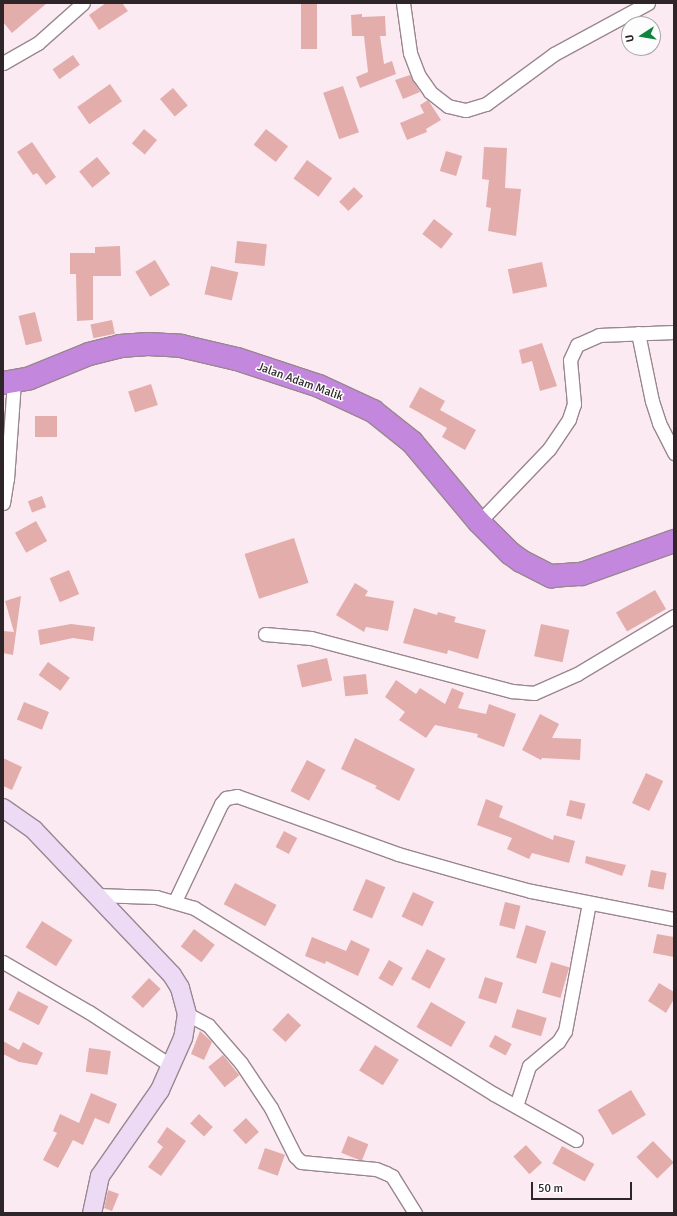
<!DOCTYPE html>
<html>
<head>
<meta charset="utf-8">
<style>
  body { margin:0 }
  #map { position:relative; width:677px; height:1216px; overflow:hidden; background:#fceaf2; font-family:Signika,sans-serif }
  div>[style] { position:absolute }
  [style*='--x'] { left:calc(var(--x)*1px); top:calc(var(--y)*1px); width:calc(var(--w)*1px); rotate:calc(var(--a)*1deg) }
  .building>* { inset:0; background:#e3adac; transform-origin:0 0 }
  .roads { filter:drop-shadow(1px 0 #9a868f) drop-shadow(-1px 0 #9a868f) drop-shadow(0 1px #9a868f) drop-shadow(0 -1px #9a868f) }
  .street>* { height:13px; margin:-6.5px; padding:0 6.5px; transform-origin:6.5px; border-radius:6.5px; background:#fff }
  .secondary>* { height:18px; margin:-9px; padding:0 9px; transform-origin:9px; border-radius:9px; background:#eddbf5 }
  .highway>* { height:22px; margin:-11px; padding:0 11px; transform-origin:11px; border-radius:11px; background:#c388dd }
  span { translate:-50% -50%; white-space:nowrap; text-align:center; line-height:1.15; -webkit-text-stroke:3px #fdfdfd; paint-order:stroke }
  .street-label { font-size:12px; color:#2e2529 }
  .frame { position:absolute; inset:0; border:4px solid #2e2529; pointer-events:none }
  .north { position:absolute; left:621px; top:16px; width:40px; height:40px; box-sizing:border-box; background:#fdfdfd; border:1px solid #aaa7a8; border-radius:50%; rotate:258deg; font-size:11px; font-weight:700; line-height:16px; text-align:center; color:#2e2529 }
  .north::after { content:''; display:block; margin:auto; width:14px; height:18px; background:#0e853e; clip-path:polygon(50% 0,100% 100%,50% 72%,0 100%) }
  .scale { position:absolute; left:531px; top:1182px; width:101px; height:18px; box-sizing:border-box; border:2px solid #2e2529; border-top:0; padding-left:5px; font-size:12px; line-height:14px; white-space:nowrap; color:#2e2529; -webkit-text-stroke:3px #fdfdfd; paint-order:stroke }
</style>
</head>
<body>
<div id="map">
  <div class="building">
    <i style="clip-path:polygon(3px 3px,47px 3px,12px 33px,3px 22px)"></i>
    <i style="clip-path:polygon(106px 3px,122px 3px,128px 11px,99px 30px,89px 15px)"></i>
    <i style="left:301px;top:3px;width:16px;height:46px"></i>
    <i style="clip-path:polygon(362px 14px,362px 17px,385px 16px,386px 36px,380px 36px,384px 64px,392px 61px,396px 74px,360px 88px,356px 77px,368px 72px,364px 36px,352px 36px,351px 15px)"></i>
    <i style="left:73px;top:55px;width:12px;height:25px;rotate:55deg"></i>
    <i style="clip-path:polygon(410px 75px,420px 92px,403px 99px,395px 80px)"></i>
    <i style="left:110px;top:84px;width:21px;height:40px;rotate:55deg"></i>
    <i style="left:343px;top:86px;width:49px;height:21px;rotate:71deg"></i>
    <i style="left:173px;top:88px;width:23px;height:17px;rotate:50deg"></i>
    <i style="clip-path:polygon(428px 100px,441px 120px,426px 129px,427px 132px,407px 140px,400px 123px,424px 113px,420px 105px)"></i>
    <i style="left:144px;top:129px;width:17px;height:19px;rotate:40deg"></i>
    <i style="left:266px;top:129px;width:28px;height:20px;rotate:38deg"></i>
    <i style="clip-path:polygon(32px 142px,56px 177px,46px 185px,37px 173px,33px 175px,17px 152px)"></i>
    <i style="clip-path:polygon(484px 147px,507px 148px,505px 188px,521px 189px,516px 236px,488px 231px,491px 208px,486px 207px,489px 180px,482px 179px)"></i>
    <i style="left:446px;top:151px;width:17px;height:21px;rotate:17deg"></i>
    <i style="left:97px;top:157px;width:21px;height:23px;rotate:51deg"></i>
    <i style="left:307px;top:160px;width:31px;height:23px;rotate:36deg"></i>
    <i style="left:354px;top:187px;width:13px;height:21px;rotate:45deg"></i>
    <i style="left:434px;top:219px;width:24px;height:19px;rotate:38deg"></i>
    <i style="left:237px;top:241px;width:30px;height:22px;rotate:6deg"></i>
    <i style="clip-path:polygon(120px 246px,121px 276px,93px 276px,93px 320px,77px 321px,76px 274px,70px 274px,70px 253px,95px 253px,95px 247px)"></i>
    <i style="left:155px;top:260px;width:29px;height:23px;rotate:59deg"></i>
    <i style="left:542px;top:262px;width:25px;height:35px;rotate:78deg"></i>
    <i style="left:211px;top:266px;width:28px;height:29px;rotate:13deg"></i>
    <i style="left:35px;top:312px;width:30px;height:17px;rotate:76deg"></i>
    <i style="left:112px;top:320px;width:14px;height:22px;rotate:78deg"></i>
    <i style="clip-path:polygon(542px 343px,557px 386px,540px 391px,532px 361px,522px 364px,519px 350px)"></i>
    <i style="left:151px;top:384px;width:22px;height:24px;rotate:72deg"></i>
    <i style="clip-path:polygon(420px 387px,445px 401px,440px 410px,476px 430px,465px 450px,442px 437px,447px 428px,409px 407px)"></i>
    <i style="left:35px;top:416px;width:22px;height:21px"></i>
    <i style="left:42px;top:496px;width:12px;height:15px;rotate:70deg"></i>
    <i style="left:36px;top:521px;width:23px;height:24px;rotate:61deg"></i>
    <i style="left:294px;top:538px;width:47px;height:52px;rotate:72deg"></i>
    <i style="left:69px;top:570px;width:26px;height:21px;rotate:67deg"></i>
    <i style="clip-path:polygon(355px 583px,368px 591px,365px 596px,394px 601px,388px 631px,366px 627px,364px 632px,336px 615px)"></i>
    <i style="left:655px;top:590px;width:22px;height:45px;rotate:60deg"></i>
    <i style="clip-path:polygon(21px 596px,13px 655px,3px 653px,3px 631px,14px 632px,5px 601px)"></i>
    <i style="clip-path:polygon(414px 608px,437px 615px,438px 612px,456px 617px,454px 622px,486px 630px,478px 659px,448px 650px,447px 654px,403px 643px)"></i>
    <i style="clip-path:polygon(71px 624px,95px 627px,93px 641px,73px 638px,40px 645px,38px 630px)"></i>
    <i style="left:541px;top:624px;width:29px;height:33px;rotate:12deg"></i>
    <i style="left:327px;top:658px;width:23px;height:31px;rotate:77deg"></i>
    <i style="left:48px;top:662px;width:27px;height:16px;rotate:36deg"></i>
    <i style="left:366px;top:674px;width:20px;height:23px;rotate:84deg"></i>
    <i style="clip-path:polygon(396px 680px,416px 694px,420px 688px,445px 704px,452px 688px,464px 693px,458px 708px,486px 714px,489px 704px,516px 714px,504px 747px,477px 737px,478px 734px,435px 725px,426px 738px,399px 720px,405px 712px,385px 697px)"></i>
    <i style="left:24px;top:702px;width:27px;height:19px;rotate:22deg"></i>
    <i style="clip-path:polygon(540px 714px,559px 724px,552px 738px,581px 739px,580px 760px,542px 758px,541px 760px,522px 750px)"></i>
    <i style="clip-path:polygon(355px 738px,415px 769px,399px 801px,375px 788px,377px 786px,341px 769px)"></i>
    <i style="clip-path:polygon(3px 758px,22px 767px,12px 790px,3px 786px)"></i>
    <i style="left:307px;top:760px;width:21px;height:35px;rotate:28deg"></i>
    <i style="left:646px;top:773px;width:19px;height:33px;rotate:25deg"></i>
    <i style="clip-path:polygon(486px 799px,503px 806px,499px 817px,553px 840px,554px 835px,575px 841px,569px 863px,532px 853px,529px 859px,507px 849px,512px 838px,477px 825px)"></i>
    <i style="left:570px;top:800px;width:16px;height:16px;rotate:14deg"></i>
    <i style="left:284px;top:831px;width:15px;height:18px;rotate:28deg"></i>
    <i style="clip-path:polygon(586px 856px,626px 865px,622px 876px,585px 863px)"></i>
    <i style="left:651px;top:870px;width:16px;height:17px;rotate:11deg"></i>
    <i style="left:366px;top:879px;width:21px;height:34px;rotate:23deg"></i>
    <i style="left:235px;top:883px;width:47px;height:24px;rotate:28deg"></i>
    <i style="left:413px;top:892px;width:23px;height:27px;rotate:25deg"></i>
    <i style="left:505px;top:902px;width:16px;height:24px;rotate:14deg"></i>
    <i style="left:42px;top:921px;width:36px;height:31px;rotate:32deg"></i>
    <i style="left:526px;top:925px;width:21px;height:34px;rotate:17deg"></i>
    <i style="left:194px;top:929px;width:26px;height:22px;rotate:37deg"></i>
    <i style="clip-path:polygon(657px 934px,674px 937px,674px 957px,653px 953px)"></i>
    <i style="clip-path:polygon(312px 937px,346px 951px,351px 940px,370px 949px,358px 976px,326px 961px,325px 964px,305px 956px)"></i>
    <i style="left:427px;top:949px;width:21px;height:34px;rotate:28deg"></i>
    <i style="left:389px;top:960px;width:16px;height:21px;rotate:30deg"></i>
    <i style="left:551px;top:962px;width:19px;height:32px;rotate:16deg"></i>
    <i style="left:485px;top:977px;width:19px;height:22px;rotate:18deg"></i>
    <i style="left:149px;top:978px;width:16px;height:26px;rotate:43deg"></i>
    <i style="clip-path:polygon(659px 983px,674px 992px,674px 999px,666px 1013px,648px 1001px)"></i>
    <i style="left:18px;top:991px;width:34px;height:21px;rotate:27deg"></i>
    <i style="left:431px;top:1002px;width:40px;height:29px;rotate:30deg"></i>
    <i style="left:517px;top:1009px;width:31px;height:19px;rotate:17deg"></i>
    <i style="left:288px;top:1013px;width:18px;height:23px;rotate:43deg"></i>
    <i style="clip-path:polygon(200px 1031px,212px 1042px,204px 1060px,191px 1054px)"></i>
    <i style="left:495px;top:1035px;width:19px;height:13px;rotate:28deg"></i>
    <i style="clip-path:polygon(3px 1041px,19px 1050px,23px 1042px,43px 1053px,37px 1065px,19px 1062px,3px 1054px)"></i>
    <i style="left:375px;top:1045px;width:28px;height:30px;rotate:32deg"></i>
    <i style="left:89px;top:1048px;width:22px;height:24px;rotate:8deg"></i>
    <i style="left:223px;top:1055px;width:26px;height:19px;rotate:51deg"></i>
    <i style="left:631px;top:1090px;width:29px;height:39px;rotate:59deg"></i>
    <i style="clip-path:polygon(91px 1093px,117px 1104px,109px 1124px,95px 1118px,83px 1145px,73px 1140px,58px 1168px,43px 1160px,57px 1133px,53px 1131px,60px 1114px,79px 1123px)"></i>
    <i style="left:199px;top:1114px;width:19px;height:13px;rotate:43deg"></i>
    <i style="left:246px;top:1118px;width:19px;height:18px;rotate:47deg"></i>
    <i style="clip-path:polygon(167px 1127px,186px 1141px,161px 1176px,148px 1167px,163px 1147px,157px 1142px)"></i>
    <i style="left:348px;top:1136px;width:22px;height:18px;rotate:22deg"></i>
    <i style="left:653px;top:1141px;width:30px;height:23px;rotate:46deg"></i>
    <i style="left:526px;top:1145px;width:24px;height:17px;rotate:48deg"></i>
    <i style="left:562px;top:1146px;width:37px;height:20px;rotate:29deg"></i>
    <i style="left:265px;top:1148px;width:21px;height:22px;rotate:19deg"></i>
    <i style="clip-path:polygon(108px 1190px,119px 1194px,112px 1211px,104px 1208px)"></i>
  </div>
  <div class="roads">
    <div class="street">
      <i style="--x:403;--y:3;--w:50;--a:82"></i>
      <i style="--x:410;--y:53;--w:25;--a:69"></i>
      <i style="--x:419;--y:76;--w:19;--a:55"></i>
      <i style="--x:430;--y:92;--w:23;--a:38"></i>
      <i style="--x:448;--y:106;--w:18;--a:13"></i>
      <i style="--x:466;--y:110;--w:21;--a:-17"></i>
      <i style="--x:486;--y:104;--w:84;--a:-36.3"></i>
      <i style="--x:554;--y:54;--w:107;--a:-28.5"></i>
      <i style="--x:3;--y:63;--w:40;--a:-29.7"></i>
      <i style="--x:38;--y:43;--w:60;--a:-41.6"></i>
      <i style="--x:638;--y:333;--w:69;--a:78.4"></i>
      <i style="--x:652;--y:401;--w:23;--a:72"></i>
      <i style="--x:659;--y:423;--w:34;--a:63"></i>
      <i style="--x:3;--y:503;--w:24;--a:-81"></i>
      <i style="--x:7;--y:479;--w:97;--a:-85.9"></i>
      <i style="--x:479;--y:522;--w:101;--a:-46.2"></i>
      <i style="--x:549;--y:449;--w:36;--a:-56"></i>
      <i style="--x:569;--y:419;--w:16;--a:-72"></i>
      <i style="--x:574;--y:404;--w:44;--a:-95.2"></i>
      <i style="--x:570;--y:360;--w:17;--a:-65"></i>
      <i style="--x:577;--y:345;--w:24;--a:-24"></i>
      <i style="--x:599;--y:335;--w:75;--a:-2.3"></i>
      <i style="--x:265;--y:634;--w:46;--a:5"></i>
      <i style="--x:311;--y:638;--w:208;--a:14.8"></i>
      <i style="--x:512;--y:691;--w:22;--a:5"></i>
      <i style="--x:534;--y:693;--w:47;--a:-23.8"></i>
      <i style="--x:577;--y:674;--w:113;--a:-30.9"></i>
      <i style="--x:95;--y:895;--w:61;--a:1.9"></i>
      <i style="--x:156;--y:897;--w:40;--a:16"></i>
      <i style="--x:194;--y:908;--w:353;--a:31.8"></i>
      <i style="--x:494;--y:1094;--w:94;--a:29.3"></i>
      <i style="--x:175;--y:901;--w:107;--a:-64.6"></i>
      <i style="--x:221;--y:804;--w:8;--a:-50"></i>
      <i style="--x:226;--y:798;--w:11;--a:-10"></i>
      <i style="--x:237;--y:796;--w:171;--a:19.8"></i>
      <i style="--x:398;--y:854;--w:73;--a:15.9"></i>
      <i style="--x:468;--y:874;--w:65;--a:15.1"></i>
      <i style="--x:531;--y:891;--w:146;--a:11.1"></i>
      <i style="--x:3;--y:962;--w:99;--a:30.2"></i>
      <i style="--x:89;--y:1012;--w:97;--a:33.2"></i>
      <i style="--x:187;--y:1014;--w:24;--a:28"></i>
      <i style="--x:208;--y:1025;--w:50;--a:49"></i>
      <i style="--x:241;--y:1063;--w:54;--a:56.3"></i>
      <i style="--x:271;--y:1108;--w:54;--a:63.4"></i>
      <i style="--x:295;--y:1156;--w:8;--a:45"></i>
      <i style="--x:301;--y:1162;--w:75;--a:5.3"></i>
      <i style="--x:376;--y:1169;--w:11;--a:22"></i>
      <i style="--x:386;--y:1173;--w:7;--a:27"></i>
      <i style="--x:392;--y:1176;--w:44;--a:58.1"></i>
      <i style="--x:516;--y:1106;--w:42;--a:-72"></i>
      <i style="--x:529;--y:1066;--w:38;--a:-40"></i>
      <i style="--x:558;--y:1042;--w:13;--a:-58"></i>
      <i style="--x:565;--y:1031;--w:130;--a:-79.4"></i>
    </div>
    <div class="secondary">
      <i style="--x:3;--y:808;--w:38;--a:35"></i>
      <i style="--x:34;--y:830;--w:200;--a:46.4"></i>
      <i style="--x:172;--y:975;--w:15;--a:58"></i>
      <i style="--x:180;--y:988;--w:27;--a:75"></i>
      <i style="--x:187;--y:1014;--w:24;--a:99"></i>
      <i style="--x:183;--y:1038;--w:57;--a:113.9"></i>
      <i style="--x:160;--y:1090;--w:105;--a:124.9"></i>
      <i style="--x:100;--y:1176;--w:38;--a:102"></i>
    </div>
    <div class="highway">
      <i style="--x:3;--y:383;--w:27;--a:-10"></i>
      <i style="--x:30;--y:378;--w:64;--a:-22.1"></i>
      <i style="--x:89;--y:354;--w:32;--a:-14"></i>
      <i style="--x:120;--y:346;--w:28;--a:-4"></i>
      <i style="--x:148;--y:344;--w:33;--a:3"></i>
      <i style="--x:181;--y:346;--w:57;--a:13.1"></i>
      <i style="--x:237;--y:359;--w:86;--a:18.2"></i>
      <i style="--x:319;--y:386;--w:60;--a:24.8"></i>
      <i style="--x:373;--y:411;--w:50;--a:38.5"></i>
      <i style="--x:412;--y:442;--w:104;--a:50.1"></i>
      <i style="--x:479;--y:522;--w:44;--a:45"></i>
      <i style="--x:510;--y:553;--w:14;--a:36"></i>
      <i style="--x:521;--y:561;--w:34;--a:27"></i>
      <i style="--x:551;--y:576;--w:31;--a:-4"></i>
      <i style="--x:582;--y:574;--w:98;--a:-19.7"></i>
    </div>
  </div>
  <div class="street-label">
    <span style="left:300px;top:382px;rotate:20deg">Jalan Adam Malik</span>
  </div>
  <div class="frame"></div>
  <div class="north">U</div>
  <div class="scale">50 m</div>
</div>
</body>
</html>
